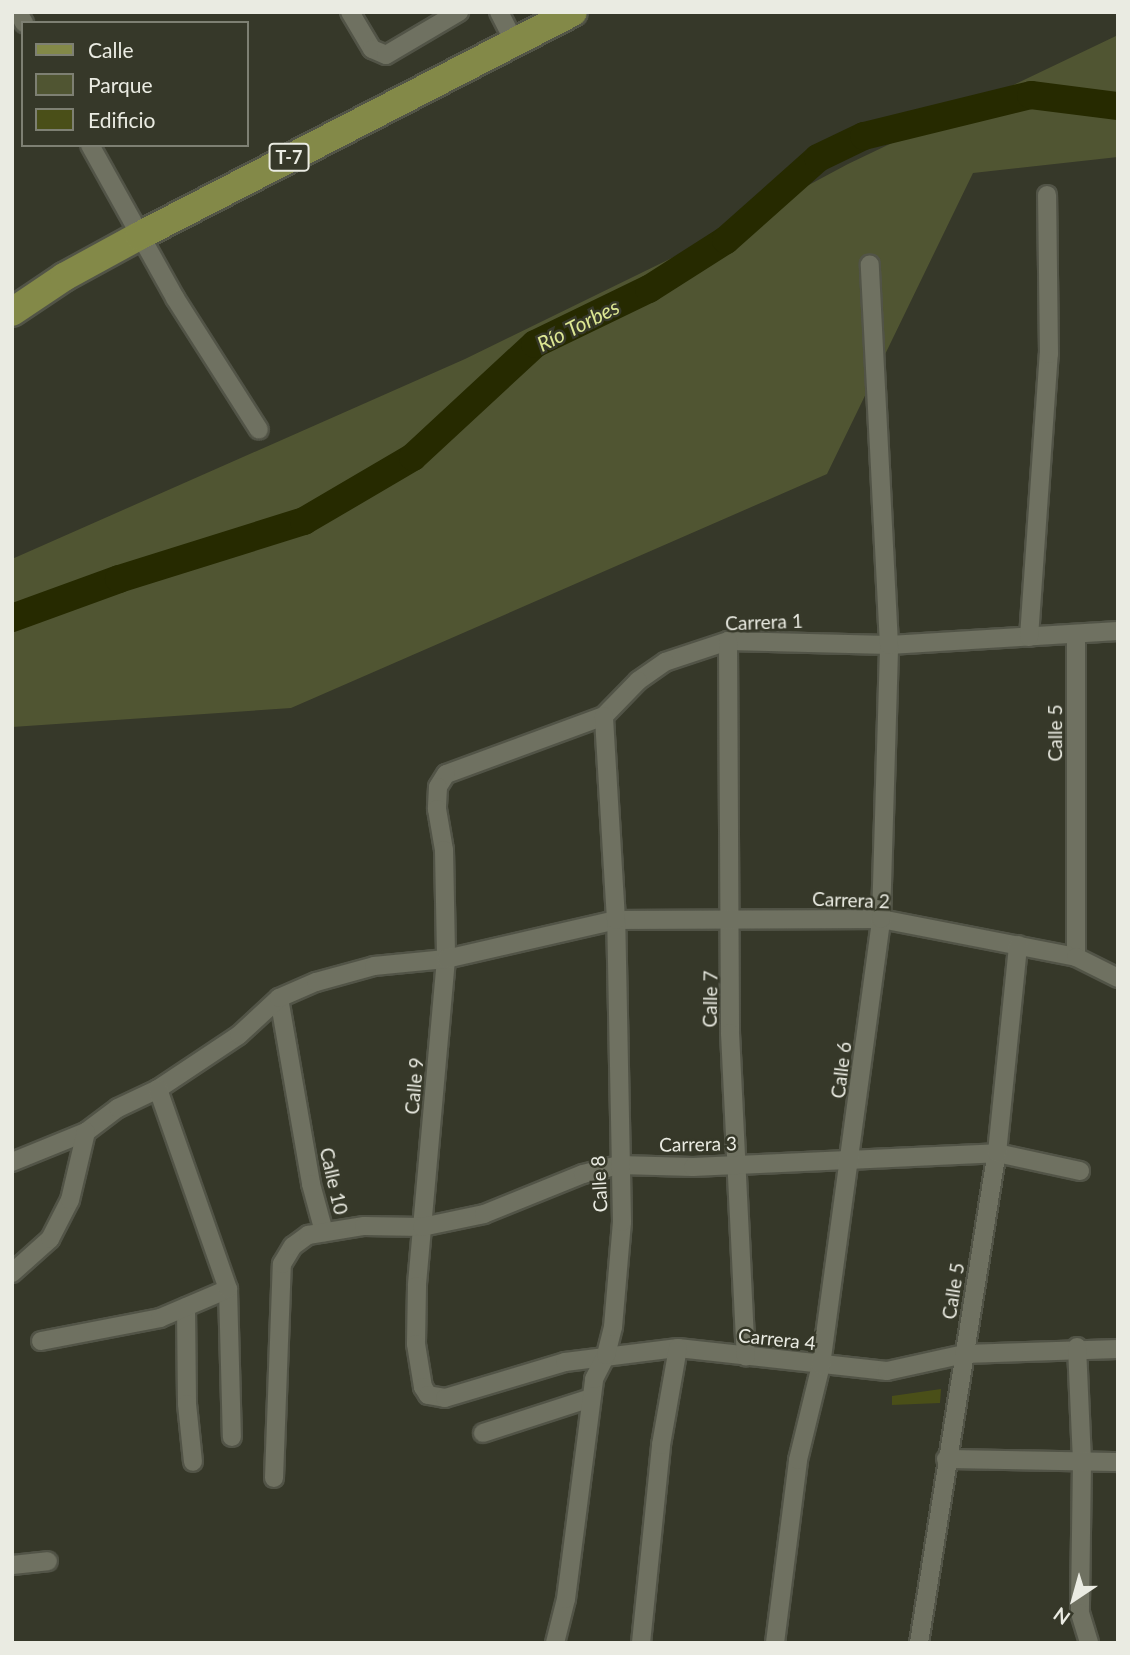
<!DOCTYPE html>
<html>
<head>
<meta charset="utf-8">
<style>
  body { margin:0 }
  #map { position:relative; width:1130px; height:1655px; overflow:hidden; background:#363829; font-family:Lato,sans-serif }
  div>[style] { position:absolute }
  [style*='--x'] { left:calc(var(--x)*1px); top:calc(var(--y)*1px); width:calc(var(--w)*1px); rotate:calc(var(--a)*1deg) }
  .green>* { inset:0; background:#505532 }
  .river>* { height:28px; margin:-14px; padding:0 14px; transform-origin:14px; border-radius:14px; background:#262a00 }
  .building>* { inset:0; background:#4a4f18 }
  .roads { filter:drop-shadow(2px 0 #525447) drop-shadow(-2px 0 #525447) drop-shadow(0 2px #525447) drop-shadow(0 -2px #525447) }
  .minor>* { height:18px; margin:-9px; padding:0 9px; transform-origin:9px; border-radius:9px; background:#6f7161 }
  .primary>* { height:28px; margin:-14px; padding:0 14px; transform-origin:14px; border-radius:14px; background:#838948 }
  span { translate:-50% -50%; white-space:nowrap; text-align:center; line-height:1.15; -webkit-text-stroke:5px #363829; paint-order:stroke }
  .shield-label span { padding:2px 5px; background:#363829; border:2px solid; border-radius:5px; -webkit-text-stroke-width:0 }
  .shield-label { font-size:18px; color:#eaebe2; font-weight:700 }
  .street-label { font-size:19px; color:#eaebe2 }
  .water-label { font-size:21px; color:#dde793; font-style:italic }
  .frame { position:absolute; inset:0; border:14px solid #eaebe2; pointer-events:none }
  .legend { position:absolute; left:21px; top:21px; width:228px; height:126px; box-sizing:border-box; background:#363829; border:2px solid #7e8073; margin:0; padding:9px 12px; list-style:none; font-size:21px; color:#eaebe2 }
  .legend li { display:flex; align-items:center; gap:14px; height:35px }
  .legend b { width:35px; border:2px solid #7e8073 }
  .north { position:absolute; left:1039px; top:1564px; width:70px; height:70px; -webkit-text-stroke:5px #363829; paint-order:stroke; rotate:216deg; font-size:19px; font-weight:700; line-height:28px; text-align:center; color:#eaebe2 }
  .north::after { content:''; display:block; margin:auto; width:24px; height:32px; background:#eaebe2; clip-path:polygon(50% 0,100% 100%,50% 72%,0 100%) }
</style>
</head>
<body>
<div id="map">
  <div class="green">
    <i style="clip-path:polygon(1118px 35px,1118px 157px,973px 173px,827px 474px,291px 708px,12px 727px,12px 559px,465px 359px,680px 254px,848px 164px)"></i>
  </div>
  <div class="river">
    <i style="--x:12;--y:618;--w:114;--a:-20"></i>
    <i style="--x:119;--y:579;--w:194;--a:-17.4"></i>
    <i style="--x:304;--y:521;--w:126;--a:-30.4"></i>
    <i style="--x:413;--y:457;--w:166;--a:-42.8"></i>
    <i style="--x:535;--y:344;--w:127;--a:-25.8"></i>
    <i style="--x:649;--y:289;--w:91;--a:-32.5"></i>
    <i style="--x:726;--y:240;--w:123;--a:-41.7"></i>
    <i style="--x:818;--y:158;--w:51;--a:-25.6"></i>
    <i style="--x:864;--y:136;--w:172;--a:-13.8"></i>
    <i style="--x:1031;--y:95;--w:88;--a:7.2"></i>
  </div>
  <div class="building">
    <i style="clip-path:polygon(941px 1389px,940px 1403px,892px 1405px,892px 1396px)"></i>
  </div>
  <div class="roads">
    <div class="minor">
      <i style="--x:18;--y:12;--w:13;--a:61"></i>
      <i style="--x:350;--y:12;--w:43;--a:59.3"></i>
      <i style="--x:372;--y:49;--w:15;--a:23"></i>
      <i style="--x:386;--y:55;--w:85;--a:-30.5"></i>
      <i style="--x:499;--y:12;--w:33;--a:63"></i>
      <i style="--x:90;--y:145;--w:175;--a:60.9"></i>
      <i style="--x:175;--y:298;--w:156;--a:57.5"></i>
      <i style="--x:1118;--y:631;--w:229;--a:176.5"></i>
      <i style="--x:889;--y:645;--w:161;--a:-178.6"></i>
      <i style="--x:728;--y:641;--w:66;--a:161.6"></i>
      <i style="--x:665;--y:662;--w:33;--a:145"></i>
      <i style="--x:638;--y:681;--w:49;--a:134.2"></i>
      <i style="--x:604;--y:716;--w:168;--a:159.8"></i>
      <i style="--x:446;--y:774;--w:15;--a:122"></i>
      <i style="--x:438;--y:787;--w:22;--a:93"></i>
      <i style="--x:437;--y:809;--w:42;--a:80.3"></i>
      <i style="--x:444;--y:850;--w:109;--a:88.9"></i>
      <i style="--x:446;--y:959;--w:328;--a:95.1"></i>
      <i style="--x:417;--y:1286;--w:58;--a:91"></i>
      <i style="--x:416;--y:1344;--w:44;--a:80.8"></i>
      <i style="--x:423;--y:1387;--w:9;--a:58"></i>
      <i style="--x:428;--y:1395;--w:17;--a:10"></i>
      <i style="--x:445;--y:1398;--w:125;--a:-16.7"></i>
      <i style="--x:565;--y:1362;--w:114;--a:-7.1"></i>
      <i style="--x:678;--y:1348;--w:210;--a:6.3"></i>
      <i style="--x:887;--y:1371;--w:79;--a:-12.4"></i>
      <i style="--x:964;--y:1354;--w:154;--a:-1.9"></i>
      <i style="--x:1029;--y:637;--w:284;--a:-86"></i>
      <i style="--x:1049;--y:354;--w:159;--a:-90.7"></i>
      <i style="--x:728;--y:641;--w:392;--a:89.7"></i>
      <i style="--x:730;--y:1033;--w:324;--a:87.2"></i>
      <i style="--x:1076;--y:957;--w:322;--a:-90"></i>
      <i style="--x:279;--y:998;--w:189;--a:80.2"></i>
      <i style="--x:311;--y:1184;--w:50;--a:74.8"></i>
      <i style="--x:12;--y:1162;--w:80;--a:-22.1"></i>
      <i style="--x:86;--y:1132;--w:40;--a:-37"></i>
      <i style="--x:118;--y:1108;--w:44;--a:-25.4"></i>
      <i style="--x:158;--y:1089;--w:97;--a:-33.7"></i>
      <i style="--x:239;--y:1035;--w:54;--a:-42.8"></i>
      <i style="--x:279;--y:998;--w:40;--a:-23.4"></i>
      <i style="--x:316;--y:982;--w:60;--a:-15.4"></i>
      <i style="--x:374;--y:966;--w:72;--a:-5.6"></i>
      <i style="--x:446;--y:959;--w:174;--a:-12.9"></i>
      <i style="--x:616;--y:920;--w:265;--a:-0.2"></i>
      <i style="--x:881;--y:919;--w:199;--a:11"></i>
      <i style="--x:1076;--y:957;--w:47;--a:26.6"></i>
      <i style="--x:12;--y:1273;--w:51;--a:-41.8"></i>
      <i style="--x:50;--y:1239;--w:44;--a:-62.9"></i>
      <i style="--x:70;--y:1200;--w:70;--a:-76.8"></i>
      <i style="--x:228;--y:1289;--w:148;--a:88.5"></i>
      <i style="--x:186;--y:1307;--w:97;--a:89.4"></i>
      <i style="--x:187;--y:1404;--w:58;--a:84.1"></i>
      <i style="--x:41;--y:1341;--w:121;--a:-10.9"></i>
      <i style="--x:160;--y:1318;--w:74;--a:-23.1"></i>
      <i style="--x:228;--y:1289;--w:212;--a:-109.3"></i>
      <i style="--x:1077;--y:1347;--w:115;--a:87.5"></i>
      <i style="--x:1082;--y:1462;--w:151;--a:90.8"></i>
      <i style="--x:1080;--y:1613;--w:31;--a:73"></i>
      <i style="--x:483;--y:1433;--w:114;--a:-18"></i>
      <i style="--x:946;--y:1459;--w:172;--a:1"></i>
      <i style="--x:274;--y:1478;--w:214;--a:-87.9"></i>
      <i style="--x:282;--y:1264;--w:21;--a:-59"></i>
      <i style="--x:293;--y:1246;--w:19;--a:-36"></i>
      <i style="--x:308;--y:1235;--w:57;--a:-9.1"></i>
      <i style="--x:364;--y:1226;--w:58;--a:1"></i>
      <i style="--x:422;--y:1227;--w:63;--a:-11.8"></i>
      <i style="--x:484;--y:1214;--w:107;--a:-22"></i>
      <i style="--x:583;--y:1174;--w:37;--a:-14"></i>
      <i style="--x:619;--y:1165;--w:74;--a:1.5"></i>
      <i style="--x:693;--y:1167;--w:304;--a:-2.6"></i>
      <i style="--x:997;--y:1153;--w:85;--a:12.2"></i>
      <i style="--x:12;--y:1565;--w:36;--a:-6"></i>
      <i style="--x:555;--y:1643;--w:45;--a:-76"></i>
      <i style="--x:566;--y:1599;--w:222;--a:-82.7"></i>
      <i style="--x:594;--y:1379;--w:27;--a:-63"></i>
      <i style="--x:606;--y:1355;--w:29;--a:-76"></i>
      <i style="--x:613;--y:1327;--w:105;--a:-85.1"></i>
      <i style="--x:622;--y:1222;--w:302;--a:-91.1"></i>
      <i style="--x:616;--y:920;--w:204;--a:-93.4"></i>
      <i style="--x:641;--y:1643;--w:199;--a:-84.2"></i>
      <i style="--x:661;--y:1445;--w:98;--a:-80.1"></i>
      <i style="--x:775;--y:1643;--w:184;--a:-82.8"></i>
      <i style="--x:798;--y:1460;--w:98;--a:-76.4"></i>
      <i style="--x:821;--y:1365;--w:450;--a:-82.3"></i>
      <i style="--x:881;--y:919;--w:274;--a:-88.3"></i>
      <i style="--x:889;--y:645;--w:381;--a:-92.9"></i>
      <i style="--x:919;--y:1643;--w:496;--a:-81"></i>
      <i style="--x:997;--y:1153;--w:209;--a:-84.2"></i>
    </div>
    <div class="primary">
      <i style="--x:12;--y:312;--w:63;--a:-33.9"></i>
      <i style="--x:64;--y:277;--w:85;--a:-28.7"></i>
      <i style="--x:139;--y:236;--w:488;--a:-27.3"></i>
    </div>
  </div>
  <div class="shield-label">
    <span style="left:289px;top:157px">T-7</span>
  </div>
  <div class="street-label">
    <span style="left:764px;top:622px;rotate:-2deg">Carrera 1</span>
    <span style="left:1055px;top:733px;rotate:-90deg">Calle 5</span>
    <span style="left:851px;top:900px;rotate:2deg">Carrera 2</span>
    <span style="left:710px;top:999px;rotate:-89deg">Calle 7</span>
    <span style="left:841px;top:1070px;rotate:-83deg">Calle 6</span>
    <span style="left:414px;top:1086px;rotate:-85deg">Calle 9</span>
    <span style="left:698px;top:1144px;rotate:-1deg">Carrera 3</span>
    <span style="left:334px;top:1181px;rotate:77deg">Calle 10</span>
    <span style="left:599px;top:1184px;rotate:-93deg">Calle 8</span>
    <span style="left:953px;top:1291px;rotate:-81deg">Calle 5</span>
    <span style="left:777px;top:1339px;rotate:6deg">Carrera 4</span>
  </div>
  <div class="water-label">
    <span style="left:578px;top:325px;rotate:-27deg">Río Torbes</span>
  </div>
  <div class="frame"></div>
  <ul class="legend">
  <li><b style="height:9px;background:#838948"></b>Calle</li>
  <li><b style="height:19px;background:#505532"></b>Parque</li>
  <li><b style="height:19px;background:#4a4f18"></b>Edificio</li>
  </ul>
  <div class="north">N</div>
</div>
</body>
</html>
